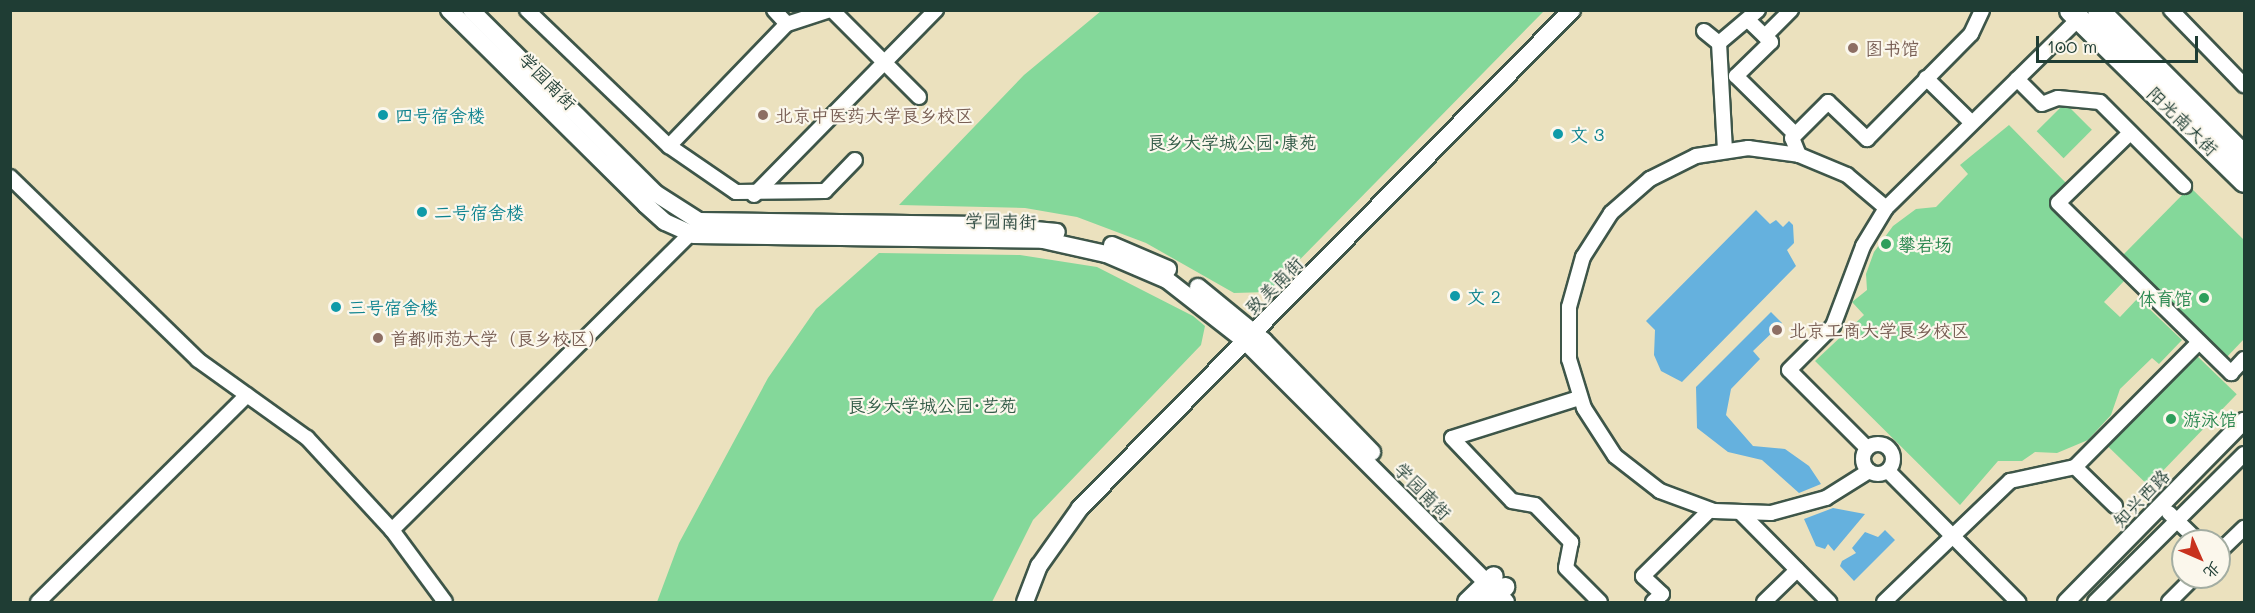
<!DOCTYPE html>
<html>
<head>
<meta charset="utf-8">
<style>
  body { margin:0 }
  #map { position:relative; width:2255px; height:613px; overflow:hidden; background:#ebe1be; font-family:Mali,"LXGW WenKai TC",sans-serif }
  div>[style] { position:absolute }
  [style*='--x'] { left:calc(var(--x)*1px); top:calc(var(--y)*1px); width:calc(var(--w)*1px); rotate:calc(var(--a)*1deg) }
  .green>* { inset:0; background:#84d89a; transform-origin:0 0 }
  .water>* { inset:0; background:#65b1de }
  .roads { filter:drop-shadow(2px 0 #3e5649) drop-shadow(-2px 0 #3e5649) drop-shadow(0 2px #3e5649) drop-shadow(0 -2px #3e5649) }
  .minor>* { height:14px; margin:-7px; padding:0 7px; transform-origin:7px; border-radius:7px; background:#fff }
  .minor>.ring { margin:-7px; padding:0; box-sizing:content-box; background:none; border:14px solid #fff; border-radius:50% }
  .tertiary>* { height:16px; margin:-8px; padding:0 8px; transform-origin:8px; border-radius:8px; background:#fff }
  .secondary>* { height:18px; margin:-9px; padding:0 9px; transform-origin:9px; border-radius:9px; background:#fff }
  .primary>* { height:21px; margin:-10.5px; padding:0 10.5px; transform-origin:10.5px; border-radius:10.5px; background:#fff }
  .dots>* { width:16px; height:16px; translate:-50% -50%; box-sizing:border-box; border:3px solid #fbf7ec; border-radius:50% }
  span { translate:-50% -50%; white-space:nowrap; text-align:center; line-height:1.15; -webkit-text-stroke:4.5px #fbf7ec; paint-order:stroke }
  .education-label { font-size:18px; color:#785e54 }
  .left { translate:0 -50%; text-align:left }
  .street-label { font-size:18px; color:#1f3d34 }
  .culture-label { font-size:18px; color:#0d838f }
  .park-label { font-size:18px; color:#335c48 }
  .leisure-label { font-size:18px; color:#27864d }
  .right { translate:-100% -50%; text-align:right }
  .frame { position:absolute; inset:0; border:12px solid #1f3d34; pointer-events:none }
  .north { position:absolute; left:2171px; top:529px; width:60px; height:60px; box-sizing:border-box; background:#fbf7ec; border:2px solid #a3ada2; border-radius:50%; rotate:135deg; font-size:16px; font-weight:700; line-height:24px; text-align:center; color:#1f3d34 }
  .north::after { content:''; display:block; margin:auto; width:21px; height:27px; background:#c8321e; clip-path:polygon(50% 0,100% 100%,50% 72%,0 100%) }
  .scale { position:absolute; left:2036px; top:36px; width:162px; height:27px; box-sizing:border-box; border:3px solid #1f3d34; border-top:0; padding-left:8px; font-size:18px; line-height:21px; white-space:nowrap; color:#1f3d34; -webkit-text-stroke:4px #fbf7ec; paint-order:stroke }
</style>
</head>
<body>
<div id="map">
  <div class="green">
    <i style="clip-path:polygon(1101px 11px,1101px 10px,1544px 11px,1268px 292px,1234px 293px,1146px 243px,1077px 217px,1025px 208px,899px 205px,1024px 75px)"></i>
    <i style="left:2065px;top:103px;width:38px;height:40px;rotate:45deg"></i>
    <i style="clip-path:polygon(2009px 125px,2068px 185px,2049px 204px,2124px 281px,2104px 302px,2120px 317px,2138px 298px,2182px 340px,2159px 364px,2152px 358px,2120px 389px,2111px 415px,2088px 440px,2057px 453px,2035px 452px,2022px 461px,1998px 461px,1960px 505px,1815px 361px,1864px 315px,1852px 302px,1867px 290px,1866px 274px,1874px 252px,1893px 226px,1916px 209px,1936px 207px,1968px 174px,1960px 165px)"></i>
    <i style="clip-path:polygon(2190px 187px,2244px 240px,2244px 339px,2225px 359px,2122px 256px)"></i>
    <i style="clip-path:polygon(879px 253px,1020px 255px,1097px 267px,1193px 316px,1205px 326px,1201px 345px,1033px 520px,992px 602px,657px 602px,679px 543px,768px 378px,816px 309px)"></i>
    <i style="left:2195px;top:354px;width:58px;height:127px;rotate:44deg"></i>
  </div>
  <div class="water">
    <i style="clip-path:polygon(1756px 210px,1770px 224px,1776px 220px,1783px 227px,1789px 221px,1793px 225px,1794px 243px,1787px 250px,1796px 266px,1682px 382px,1661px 371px,1654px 355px,1655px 330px,1646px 321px)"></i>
    <i style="clip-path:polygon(1771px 312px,1782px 323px,1753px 351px,1760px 359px,1731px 389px,1726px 415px,1753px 446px,1785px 449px,1809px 466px,1821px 484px,1799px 493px,1762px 460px,1728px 452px,1697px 428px,1696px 387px)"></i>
    <i style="clip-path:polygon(1833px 508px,1865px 514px,1834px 551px,1828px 544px,1825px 549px,1816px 546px,1804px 519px)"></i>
    <i style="clip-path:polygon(1885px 530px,1895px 540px,1854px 581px,1840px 566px,1842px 561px,1856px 553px,1852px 548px,1865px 532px,1878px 537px)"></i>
  </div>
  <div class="roads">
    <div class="minor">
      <i style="--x:527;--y:10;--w:197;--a:43.8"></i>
      <i style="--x:669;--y:146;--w:81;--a:34.5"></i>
      <i style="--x:736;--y:192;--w:89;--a:-0.6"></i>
      <i style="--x:825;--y:191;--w:43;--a:-45.9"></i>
      <i style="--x:774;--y:10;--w:19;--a:47"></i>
      <i style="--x:787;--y:24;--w:45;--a:-18"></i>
      <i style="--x:832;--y:10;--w:123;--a:45"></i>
      <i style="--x:2171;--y:10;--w:105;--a:45.8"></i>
      <i style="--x:1748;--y:20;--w:32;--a:44"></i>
      <i style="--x:1771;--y:42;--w:49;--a:135.8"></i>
      <i style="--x:1736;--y:76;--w:83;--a:44.5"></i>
      <i style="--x:1704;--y:31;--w:19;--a:39"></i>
      <i style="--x:1719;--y:43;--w:107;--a:86.8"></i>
      <i style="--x:1765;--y:36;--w:37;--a:-45"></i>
      <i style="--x:1719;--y:43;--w:51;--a:-40.2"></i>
      <i style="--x:1926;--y:78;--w:64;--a:44.4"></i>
      <i style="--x:2017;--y:79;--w:35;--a:45"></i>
      <i style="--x:2042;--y:104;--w:17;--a:-21"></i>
      <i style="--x:2058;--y:98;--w:42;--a:5.4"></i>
      <i style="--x:2100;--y:102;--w:119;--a:45"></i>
      <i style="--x:2130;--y:133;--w:100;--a:135.8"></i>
      <i style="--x:2058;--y:203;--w:243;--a:44.5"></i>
      <i style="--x:2231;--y:373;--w:19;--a:-47"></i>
      <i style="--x:669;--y:146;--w:170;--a:-46"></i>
      <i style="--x:1799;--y:155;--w:18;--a:-112"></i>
      <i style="--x:1792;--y:138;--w:51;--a:-45"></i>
      <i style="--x:1828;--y:102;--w:54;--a:43.5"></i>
      <i style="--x:1867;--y:139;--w:148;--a:-45.3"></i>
      <i style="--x:1971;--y:34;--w:26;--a:-65"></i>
      <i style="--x:10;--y:177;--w:262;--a:44.2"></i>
      <i style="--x:198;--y:360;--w:134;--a:35.6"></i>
      <i style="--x:307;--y:438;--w:125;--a:47.3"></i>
      <i style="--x:392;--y:530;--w:430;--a:-44.8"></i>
      <i style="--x:754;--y:195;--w:260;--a:-45.5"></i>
      <i style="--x:1579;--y:398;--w:133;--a:162.5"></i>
      <i style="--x:1452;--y:438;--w:87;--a:46.4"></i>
      <i style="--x:1512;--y:501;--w:23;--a:10"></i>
      <i style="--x:1535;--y:505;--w:52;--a:45.8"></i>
      <i style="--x:1571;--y:542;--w:26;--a:101"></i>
      <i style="--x:1566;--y:568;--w:48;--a:45"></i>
      <i class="ring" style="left:1863px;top:444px;width:16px;height:16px"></i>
      <i style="--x:1867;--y:448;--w:110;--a:-135"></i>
      <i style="--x:1789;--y:370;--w:62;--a:-45"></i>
      <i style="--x:1833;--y:326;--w:85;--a:-69.4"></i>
      <i style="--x:1863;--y:246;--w:44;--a:-58.8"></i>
      <i style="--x:1886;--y:208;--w:269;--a:-44.5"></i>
      <i style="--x:2075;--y:467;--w:56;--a:44.3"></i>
      <i style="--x:1869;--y:471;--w:51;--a:147.9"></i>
      <i style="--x:1826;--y:498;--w:57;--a:164.7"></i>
      <i style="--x:1771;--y:513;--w:57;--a:-178"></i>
      <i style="--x:1714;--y:511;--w:58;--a:-159.7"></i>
      <i style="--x:1660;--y:491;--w:57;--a:-142.1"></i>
      <i style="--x:1615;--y:456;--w:57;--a:-122.9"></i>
      <i style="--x:1584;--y:408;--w:51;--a:-107"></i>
      <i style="--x:1569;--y:359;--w:52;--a:-90"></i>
      <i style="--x:1569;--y:307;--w:52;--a:-74.4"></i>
      <i style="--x:1583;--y:257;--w:52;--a:-57.5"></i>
      <i style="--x:1611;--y:213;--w:52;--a:-41.1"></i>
      <i style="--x:1650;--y:179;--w:51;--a:-26.6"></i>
      <i style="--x:1696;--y:156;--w:53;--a:-8.7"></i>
      <i style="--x:1748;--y:148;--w:51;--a:7.8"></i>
      <i style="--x:1799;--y:155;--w:52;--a:22.6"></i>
      <i style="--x:1847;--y:175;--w:51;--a:40.2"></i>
      <i style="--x:1888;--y:471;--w:185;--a:45.2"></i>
      <i style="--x:1740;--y:512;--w:127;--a:45.3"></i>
      <i style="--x:2169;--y:513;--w:40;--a:44"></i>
      <i style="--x:392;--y:530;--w:89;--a:53.6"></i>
      <i style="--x:2219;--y:552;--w:35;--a:-44"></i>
      <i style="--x:38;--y:602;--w:294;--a:-44.7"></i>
      <i style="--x:1653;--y:602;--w:12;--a:-42"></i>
      <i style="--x:1662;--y:594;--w:26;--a:-137"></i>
      <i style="--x:1643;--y:576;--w:94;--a:-44.6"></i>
      <i style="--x:1764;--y:602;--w:46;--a:-44.1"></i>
      <i style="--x:1884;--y:602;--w:175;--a:-43.8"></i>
      <i style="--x:2010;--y:481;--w:66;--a:-12.2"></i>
      <i style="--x:2075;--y:467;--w:176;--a:-45.2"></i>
      <i style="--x:2095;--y:602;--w:210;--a:-44.8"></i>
      <i style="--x:2169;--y:602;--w:35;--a:-45"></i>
    </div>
    <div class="tertiary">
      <i style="--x:449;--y:10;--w:277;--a:44.7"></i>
      <i style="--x:646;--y:205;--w:25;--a:42"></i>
      <i style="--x:665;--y:222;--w:32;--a:24"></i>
      <i style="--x:694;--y:235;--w:349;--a:0.8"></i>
      <i style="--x:1043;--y:240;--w:65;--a:12.5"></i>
      <i style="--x:1106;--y:254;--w:66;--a:23.1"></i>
      <i style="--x:1167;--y:280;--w:99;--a:38"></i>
      <i style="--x:1245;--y:341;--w:369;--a:45"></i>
      <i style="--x:471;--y:10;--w:260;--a:44.8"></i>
      <i style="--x:655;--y:193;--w:52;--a:32.5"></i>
      <i style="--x:699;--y:221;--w:282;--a:0.8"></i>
      <i style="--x:981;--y:225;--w:76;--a:5.3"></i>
      <i style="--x:1112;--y:245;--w:61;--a:23.2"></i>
      <i style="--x:1198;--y:287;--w:85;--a:39.3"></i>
      <i style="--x:1264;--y:341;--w:155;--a:45.8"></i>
      <i style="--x:1025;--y:602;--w:39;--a:-69"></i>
      <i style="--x:1039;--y:566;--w:71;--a:-54.7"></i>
      <i style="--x:1080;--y:508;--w:700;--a:-45.35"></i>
      <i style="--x:2066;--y:602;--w:254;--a:-45.5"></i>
    </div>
    <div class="secondary">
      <i style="--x:1467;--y:602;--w:37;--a:-44"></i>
      <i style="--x:1488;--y:602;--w:23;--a:-41"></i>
    </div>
    <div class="primary">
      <i style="--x:2070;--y:10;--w:244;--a:44.5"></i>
      <i style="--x:2098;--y:10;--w:206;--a:45"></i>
    </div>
  </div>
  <div class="dots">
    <i style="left:1853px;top:48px;background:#8d6e63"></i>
    <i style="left:383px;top:115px;background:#0f9aa8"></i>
    <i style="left:763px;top:115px;background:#8d6e63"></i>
    <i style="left:1558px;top:134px;background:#0f9aa8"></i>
    <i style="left:422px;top:212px;background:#0f9aa8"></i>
    <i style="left:1886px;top:244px;background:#2e9e5b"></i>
    <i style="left:1455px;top:296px;background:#0f9aa8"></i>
    <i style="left:2204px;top:298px;background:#2e9e5b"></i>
    <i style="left:336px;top:307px;background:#0f9aa8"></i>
    <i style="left:1777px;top:330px;background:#8d6e63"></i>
    <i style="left:378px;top:338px;background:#8d6e63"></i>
    <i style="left:2171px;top:419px;background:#2e9e5b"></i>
  </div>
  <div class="education-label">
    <span class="left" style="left:1865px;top:48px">图书馆</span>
    <span class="left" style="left:775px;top:115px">北京中医药大学良乡校区</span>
    <span class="left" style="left:1789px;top:330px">北京工商大学良乡校区</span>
    <span class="left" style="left:390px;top:338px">首都师范大学（良乡校区）</span>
  </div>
  <div class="street-label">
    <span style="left:548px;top:81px;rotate:45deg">学园南街</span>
    <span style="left:2183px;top:121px;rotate:44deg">阳光南大街</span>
    <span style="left:1001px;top:221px;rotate:1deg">学园南街</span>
    <span style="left:1274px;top:285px;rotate:-45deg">致美南街</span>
    <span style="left:1423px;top:491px;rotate:45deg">学园南街</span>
    <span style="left:2141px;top:498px;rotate:-46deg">知兴西路</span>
  </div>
  <div class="culture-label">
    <span class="left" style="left:395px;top:115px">四号宿舍楼</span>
    <span class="left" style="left:1570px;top:134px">文 3</span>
    <span class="left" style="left:434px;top:212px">二号宿舍楼</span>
    <span class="left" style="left:1467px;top:296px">文 2</span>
    <span class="left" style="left:348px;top:307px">三号宿舍楼</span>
  </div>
  <div class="park-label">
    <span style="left:1232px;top:142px">良乡大学城公园·康苑</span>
    <span style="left:932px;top:405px">良乡大学城公园·艺苑</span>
  </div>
  <div class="leisure-label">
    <span class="left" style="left:1898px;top:244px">攀岩场</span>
    <span class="right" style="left:2192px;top:298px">体育馆</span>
    <span class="left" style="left:2183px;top:419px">游泳馆</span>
  </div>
  <div class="frame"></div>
  <div class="north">北</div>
  <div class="scale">100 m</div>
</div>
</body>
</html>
